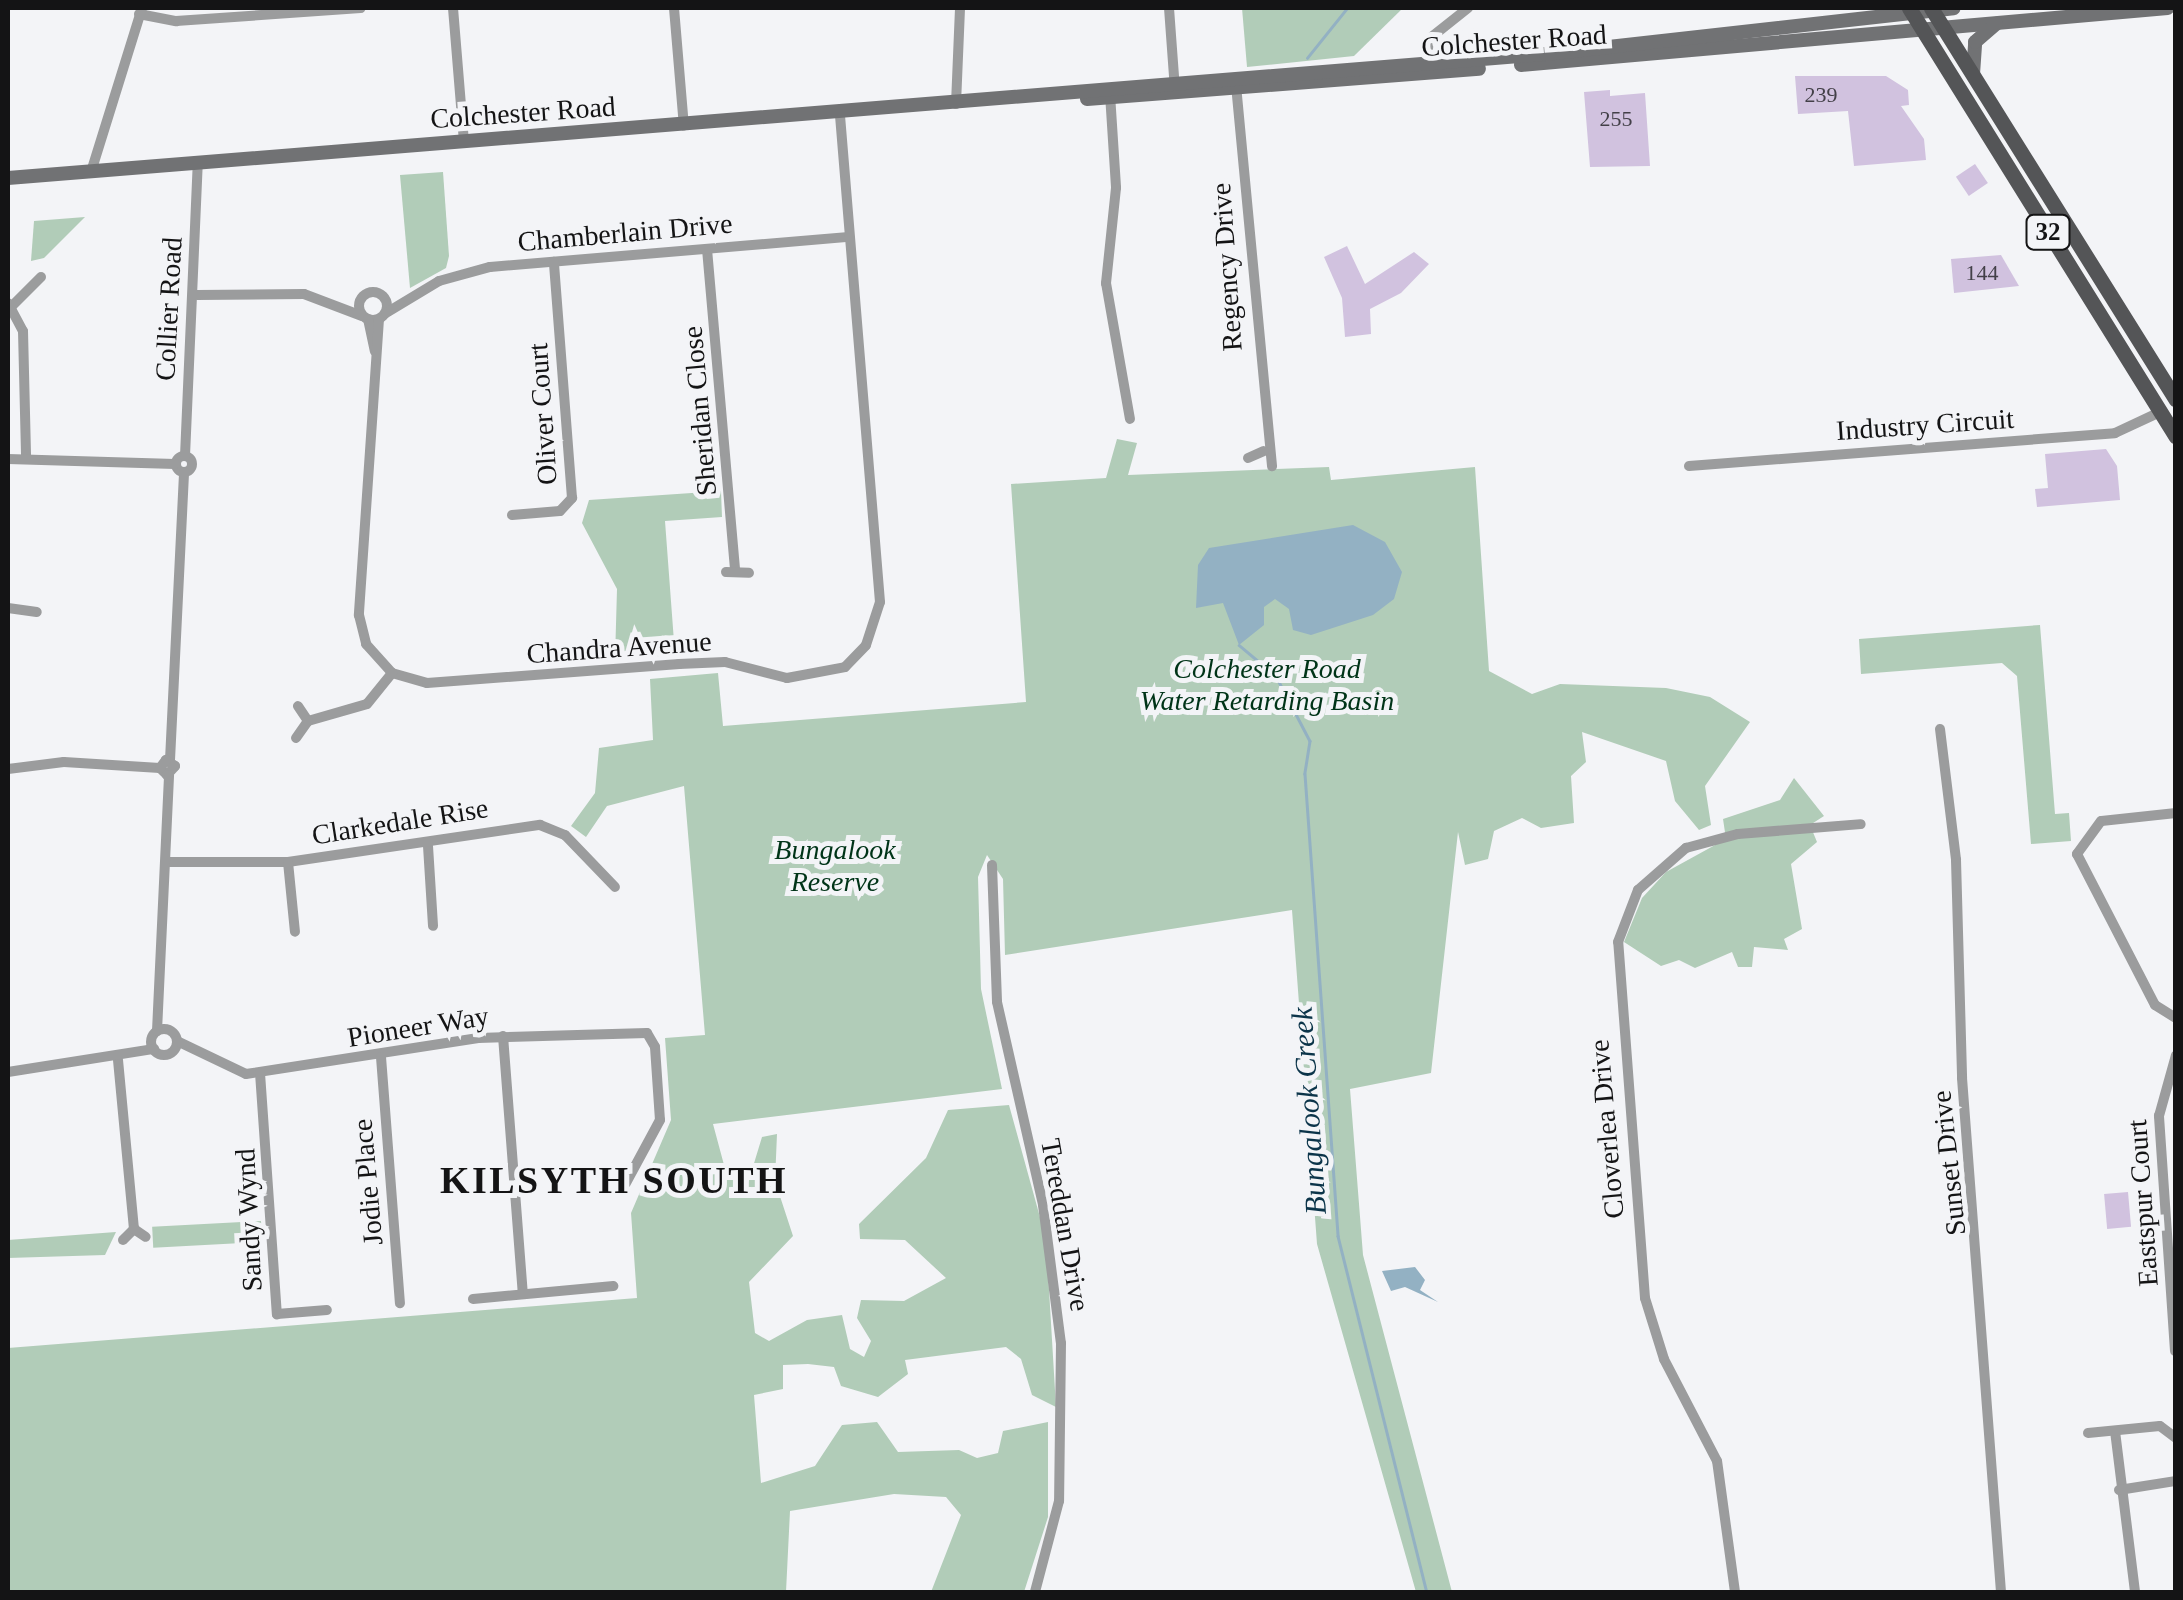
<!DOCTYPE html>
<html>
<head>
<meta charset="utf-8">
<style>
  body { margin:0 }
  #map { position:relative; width:2183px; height:1600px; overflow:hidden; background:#f3f4f7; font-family:Georgia,serif }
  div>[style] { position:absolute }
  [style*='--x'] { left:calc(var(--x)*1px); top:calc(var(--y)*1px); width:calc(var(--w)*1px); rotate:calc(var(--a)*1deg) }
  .green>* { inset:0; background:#b1ccb8; transform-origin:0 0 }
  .water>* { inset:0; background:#93b1c3 }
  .stream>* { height:2.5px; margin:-1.25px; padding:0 1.25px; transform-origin:1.25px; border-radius:1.25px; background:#93b1c3 }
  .building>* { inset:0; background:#d1c2df; transform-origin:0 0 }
  .street>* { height:10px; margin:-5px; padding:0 5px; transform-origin:5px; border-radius:5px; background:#9b9c9d }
  .street>.ring { margin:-5px; padding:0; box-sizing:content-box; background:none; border:10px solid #9b9c9d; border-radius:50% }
  .secondary>* { height:14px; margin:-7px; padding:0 7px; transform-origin:7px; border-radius:7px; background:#717274 }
  .primary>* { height:15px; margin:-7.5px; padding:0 7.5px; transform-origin:7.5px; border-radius:7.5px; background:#545557 }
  span { translate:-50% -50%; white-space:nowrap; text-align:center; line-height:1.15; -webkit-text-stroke:10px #f3f4f7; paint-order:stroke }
  .number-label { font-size:22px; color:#434048 }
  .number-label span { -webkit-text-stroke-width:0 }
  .shield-label span { padding:2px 8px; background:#f3f4f7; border:2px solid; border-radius:8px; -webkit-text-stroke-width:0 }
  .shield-label { font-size:25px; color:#141415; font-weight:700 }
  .street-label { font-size:28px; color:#141415 }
  .park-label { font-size:28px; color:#003418; font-style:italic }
  .water-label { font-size:30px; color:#0b3449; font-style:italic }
  .district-label { font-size:38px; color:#141415; font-weight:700; letter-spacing:2.5px }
  .frame { position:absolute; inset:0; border:10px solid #141415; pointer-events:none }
</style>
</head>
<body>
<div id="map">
  <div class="green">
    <i style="clip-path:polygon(1242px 8px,1403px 8px,1354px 56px,1247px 67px)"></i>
    <i style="clip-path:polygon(443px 172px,449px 256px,446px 268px,410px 288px,400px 175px)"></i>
    <i style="clip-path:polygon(85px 217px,44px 258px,31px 261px,34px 221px)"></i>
    <i style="clip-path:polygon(1117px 439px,1137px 443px,1128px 475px,1329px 467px,1331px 480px,1475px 467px,1489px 671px,1532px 694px,1560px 684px,1666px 688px,1710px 697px,1750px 722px,1705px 786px,1711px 825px,1699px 830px,1675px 801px,1666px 761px,1582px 732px,1586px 762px,1571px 776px,1574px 823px,1541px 828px,1522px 818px,1494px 831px,1488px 859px,1465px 865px,1458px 832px,1431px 1073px,1350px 1089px,1363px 1255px,1452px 1592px,1416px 1592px,1317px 1244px,1292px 910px,1005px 955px,1003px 879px,987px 855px,978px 877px,981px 989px,1002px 1089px,713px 1124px,727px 1176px,748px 1183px,762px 1137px,777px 1134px,775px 1181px,793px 1236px,749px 1282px,755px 1333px,769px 1341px,807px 1320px,842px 1315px,850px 1349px,864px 1357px,871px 1341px,857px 1318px,861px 1300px,904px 1301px,946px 1278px,905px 1240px,860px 1239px,859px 1224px,926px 1158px,948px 1110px,1009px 1105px,1046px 1239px,1056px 1407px,1032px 1395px,1021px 1359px,1006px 1347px,905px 1360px,908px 1374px,878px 1397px,841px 1386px,834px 1367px,808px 1364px,783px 1365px,783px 1389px,754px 1395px,761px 1483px,815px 1466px,842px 1425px,877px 1422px,898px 1452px,959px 1450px,977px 1458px,998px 1453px,1003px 1431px,1048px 1422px,1048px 1517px,1024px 1592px,931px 1592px,961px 1515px,946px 1497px,894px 1494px,790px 1511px,786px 1592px,8px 1592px,8px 1348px,637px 1298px,631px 1213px,671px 1120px,665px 1038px,705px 1035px,684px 786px,607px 806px,586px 837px,571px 826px,595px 793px,599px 748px,653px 740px,650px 679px,718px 673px,723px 726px,1026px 702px,1011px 484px,1106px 478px)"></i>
    <i style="clip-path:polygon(721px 491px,722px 517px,665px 521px,675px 655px,615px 659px,617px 589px,582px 523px,589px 500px)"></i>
    <i style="clip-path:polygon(2040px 625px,2055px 814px,2069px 813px,2071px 841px,2031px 844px,2017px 676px,2002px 663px,1861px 674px,1859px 639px)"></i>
    <i style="clip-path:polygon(1794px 778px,1824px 816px,1810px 825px,1817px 842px,1791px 864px,1802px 929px,1784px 939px,1788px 950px,1754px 947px,1752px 967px,1738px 967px,1732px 952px,1695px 968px,1679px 960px,1661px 966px,1624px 942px,1642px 898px,1666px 872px,1726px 839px,1723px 819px,1780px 800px)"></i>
    <i style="left:261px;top:1221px;width:21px;height:109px;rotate:87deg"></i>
    <i style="clip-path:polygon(116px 1232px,105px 1255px,8px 1258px,8px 1240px)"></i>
  </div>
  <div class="water">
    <i style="clip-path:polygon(1353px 525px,1385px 542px,1402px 572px,1394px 599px,1373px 615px,1311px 635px,1293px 630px,1289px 609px,1275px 599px,1264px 607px,1264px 625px,1239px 645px,1223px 603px,1196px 608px,1198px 565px,1209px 548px)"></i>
    <i style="clip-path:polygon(1415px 1267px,1425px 1280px,1420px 1290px,1438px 1302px,1405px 1287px,1391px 1291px,1382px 1271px)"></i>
  </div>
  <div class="stream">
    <i style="--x:1307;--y:58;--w:64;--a:-51.3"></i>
    <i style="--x:1239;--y:645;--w:48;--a:40"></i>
    <i style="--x:1276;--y:676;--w:73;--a:62.4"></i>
    <i style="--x:1310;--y:741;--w:33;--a:99"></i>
    <i style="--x:1305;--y:774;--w:463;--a:85.9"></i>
    <i style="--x:1338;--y:1236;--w:367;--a:76"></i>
  </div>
  <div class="building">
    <i style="clip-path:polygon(1795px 76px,1886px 76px,1908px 90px,1909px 105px,1901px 106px,1924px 139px,1926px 160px,1854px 166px,1848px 111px,1798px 114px)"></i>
    <i style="clip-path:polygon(1610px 90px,1610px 96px,1645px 93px,1650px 166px,1590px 167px,1584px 92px)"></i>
    <i style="left:1975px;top:164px;width:23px;height:23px;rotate:56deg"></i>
    <i style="clip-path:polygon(1347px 246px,1365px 284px,1414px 252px,1429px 264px,1401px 293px,1370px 309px,1371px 334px,1345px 337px,1342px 298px,1324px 257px)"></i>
    <i style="clip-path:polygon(2001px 255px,2019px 286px,1954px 293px,1951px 259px)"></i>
    <i style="clip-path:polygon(2106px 449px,2117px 466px,2120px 500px,2037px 507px,2035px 489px,2048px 488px,2045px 454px)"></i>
    <i style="left:2128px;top:1192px;width:35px;height:24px;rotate:85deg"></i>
  </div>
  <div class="street">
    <i style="--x:453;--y:8;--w:134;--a:85.3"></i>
    <i style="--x:674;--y:8;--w:118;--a:85.2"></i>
    <i style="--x:1169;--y:8;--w:82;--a:85.8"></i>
    <i style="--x:139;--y:14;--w:38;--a:11"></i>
    <i style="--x:176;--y:21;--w:185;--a:-4"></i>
    <i style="--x:1429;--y:66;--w:27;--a:-90"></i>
    <i style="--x:1429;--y:39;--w:50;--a:-38.5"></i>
    <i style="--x:1236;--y:85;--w:383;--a:84.6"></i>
    <i style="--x:1110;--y:94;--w:94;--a:86.3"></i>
    <i style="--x:1116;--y:188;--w:96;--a:96"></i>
    <i style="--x:1106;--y:283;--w:138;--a:80"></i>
    <i style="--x:956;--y:104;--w:96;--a:-87.6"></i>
    <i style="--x:91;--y:172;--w:172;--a:-72.7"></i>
    <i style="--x:707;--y:249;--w:321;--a:85"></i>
    <i class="ring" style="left:359px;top:292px;width:18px;height:18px"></i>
    <i style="--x:197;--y:295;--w:107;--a:-0.5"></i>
    <i style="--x:304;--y:294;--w:62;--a:20.8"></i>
    <i style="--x:8;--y:303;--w:32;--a:62"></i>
    <i style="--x:23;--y:331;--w:127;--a:88.6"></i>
    <i style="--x:12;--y:306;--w:41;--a:-45"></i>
    <i style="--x:386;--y:313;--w:62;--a:-31.1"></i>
    <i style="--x:439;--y:281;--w:53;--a:-15.4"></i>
    <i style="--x:490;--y:267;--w:360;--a:-4.8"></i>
    <i style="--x:368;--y:319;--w:33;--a:78"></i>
    <i style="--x:379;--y:319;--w:297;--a:93.9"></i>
    <i style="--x:359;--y:615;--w:30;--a:76"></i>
    <i style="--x:366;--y:644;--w:39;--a:48"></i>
    <i style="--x:392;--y:673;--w:36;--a:16"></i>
    <i style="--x:427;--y:683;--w:253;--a:-4.3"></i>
    <i style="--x:679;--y:664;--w:46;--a:-2.5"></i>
    <i style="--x:725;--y:662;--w:64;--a:14.5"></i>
    <i style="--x:787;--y:678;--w:59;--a:-10.7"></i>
    <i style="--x:845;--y:667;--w:30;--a:-46"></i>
    <i style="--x:866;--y:645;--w:45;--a:-72"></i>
    <i style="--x:880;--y:602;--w:490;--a:-94.7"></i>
    <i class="ring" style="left:176px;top:456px;width:6px;height:6px"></i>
    <i style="--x:185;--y:456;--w:292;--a:-87.5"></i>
    <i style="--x:1248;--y:458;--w:17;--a:-24"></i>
    <i style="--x:8;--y:459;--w:167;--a:1.7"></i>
    <i style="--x:1689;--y:466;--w:427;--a:-4.4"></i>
    <i style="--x:2115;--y:433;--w:50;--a:-25"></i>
    <i style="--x:512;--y:515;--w:48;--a:-4.8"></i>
    <i style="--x:560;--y:511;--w:18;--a:-47"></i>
    <i style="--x:572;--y:498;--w:237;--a:-94.4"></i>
    <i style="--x:726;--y:572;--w:23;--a:2"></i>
    <i style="--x:8;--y:608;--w:29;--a:8"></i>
    <i style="--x:308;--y:721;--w:61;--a:-16.1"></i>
    <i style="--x:367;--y:704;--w:40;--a:-51"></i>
    <i style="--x:1940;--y:729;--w:132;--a:83"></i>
    <i style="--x:1956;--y:860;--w:218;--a:88.4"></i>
    <i style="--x:1962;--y:1078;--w:515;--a:85.66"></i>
    <i style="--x:296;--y:738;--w:21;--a:-55"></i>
    <i style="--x:308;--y:721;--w:18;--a:-124"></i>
    <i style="--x:170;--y:760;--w:288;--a:-87.2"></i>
    <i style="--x:8;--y:769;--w:56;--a:-7.1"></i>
    <i style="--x:64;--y:762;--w:96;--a:3.6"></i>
    <i style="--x:160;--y:768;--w:10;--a:45"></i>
    <i style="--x:167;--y:775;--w:12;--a:-48"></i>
    <i style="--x:175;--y:766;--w:11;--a:-146"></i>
    <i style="--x:166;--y:760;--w:10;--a:127"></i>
    <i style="--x:2176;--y:813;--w:75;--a:173.9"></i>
    <i style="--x:2101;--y:821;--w:41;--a:126"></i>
    <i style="--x:2077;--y:854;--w:170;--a:62.7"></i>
    <i style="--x:2155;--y:1005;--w:25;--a:32"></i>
    <i style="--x:428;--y:846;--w:80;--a:86.4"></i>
    <i style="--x:167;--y:862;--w:121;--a:0"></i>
    <i style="--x:288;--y:862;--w:255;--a:-8.4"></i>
    <i style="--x:540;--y:825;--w:27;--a:22"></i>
    <i style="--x:565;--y:835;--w:72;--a:46.1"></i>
    <i style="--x:288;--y:862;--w:70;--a:84.3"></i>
    <i style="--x:992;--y:865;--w:137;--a:87.9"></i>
    <i style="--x:997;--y:1002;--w:208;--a:77.2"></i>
    <i style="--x:1043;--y:1205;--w:139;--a:82.6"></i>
    <i style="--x:1061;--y:1343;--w:158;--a:90.7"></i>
    <i style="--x:1059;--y:1501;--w:94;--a:104.8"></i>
    <i class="ring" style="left:151px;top:1029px;width:16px;height:16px"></i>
    <i style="--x:157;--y:1031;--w:256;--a:-87.3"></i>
    <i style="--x:503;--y:1036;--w:258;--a:85.6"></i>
    <i style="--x:177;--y:1041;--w:76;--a:25.6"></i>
    <i style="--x:246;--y:1074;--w:235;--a:-8.8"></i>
    <i style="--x:478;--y:1038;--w:169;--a:-1.7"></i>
    <i style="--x:647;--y:1033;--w:16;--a:60"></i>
    <i style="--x:655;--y:1047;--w:73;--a:86.1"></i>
    <i style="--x:660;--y:1120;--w:72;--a:118.4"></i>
    <i style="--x:381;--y:1057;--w:247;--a:85.6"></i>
    <i style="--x:118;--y:1060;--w:170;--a:84.6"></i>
    <i style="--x:8;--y:1072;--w:148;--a:-9"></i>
    <i style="--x:260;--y:1073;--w:242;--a:86"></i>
    <i style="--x:277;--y:1314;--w:50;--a:-4.6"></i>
    <i style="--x:123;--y:1240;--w:16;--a:-45"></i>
    <i style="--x:134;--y:1229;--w:14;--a:34"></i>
    <i style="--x:473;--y:1299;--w:141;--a:-5.3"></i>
    <i style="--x:2175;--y:1351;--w:236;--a:-93.9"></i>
    <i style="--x:2159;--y:1116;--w:63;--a:-74.4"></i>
    <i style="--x:2115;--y:1431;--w:162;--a:82.9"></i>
    <i style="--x:2088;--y:1433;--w:72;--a:-5.6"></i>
    <i style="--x:2160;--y:1426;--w:20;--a:37"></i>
    <i style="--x:2119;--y:1490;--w:58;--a:-9"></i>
    <i style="--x:1735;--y:1592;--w:132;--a:-97.8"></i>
    <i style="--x:1717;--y:1461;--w:115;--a:-117.5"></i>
    <i style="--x:1664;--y:1359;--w:64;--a:-107.3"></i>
    <i style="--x:1645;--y:1298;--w:357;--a:-94.3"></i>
    <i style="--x:1618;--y:942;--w:56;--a:-69"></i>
    <i style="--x:1638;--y:890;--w:64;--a:-41.2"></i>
    <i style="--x:1686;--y:848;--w:54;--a:-15.1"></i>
    <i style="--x:1738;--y:834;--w:123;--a:-4.6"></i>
  </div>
  <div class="secondary">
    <i style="--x:1521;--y:65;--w:649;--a:-5.04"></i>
    <i style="--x:1973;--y:74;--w:32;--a:-86"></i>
    <i style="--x:1975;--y:42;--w:28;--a:-41"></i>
    <i style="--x:1087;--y:99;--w:393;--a:-4.4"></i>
    <i style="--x:8;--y:178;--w:1543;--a:-4.61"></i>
    <i style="--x:1546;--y:54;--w:410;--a:-6.4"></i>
  </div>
  <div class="primary">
    <i style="--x:1909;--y:8;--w:505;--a:58.1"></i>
    <i style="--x:1931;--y:8;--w:462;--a:58"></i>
  </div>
  <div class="number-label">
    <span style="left:1821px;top:95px">239</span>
    <span style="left:1616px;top:119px">255</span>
    <span style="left:1982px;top:273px">144</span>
  </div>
  <div class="shield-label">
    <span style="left:2048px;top:232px">32</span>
  </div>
  <div class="street-label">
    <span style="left:1514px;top:41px;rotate:-4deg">Colchester Road</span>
    <span style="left:523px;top:113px;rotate:-4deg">Colchester Road</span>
    <span style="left:625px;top:233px;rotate:-5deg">Chamberlain Drive</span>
    <span style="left:1227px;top:267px;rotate:-94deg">Regency Drive</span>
    <span style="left:169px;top:309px;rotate:-87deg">Collier Road</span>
    <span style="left:700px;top:411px;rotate:-95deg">Sheridan Close</span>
    <span style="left:543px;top:414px;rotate:-94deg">Oliver Court</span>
    <span style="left:1925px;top:425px;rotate:-4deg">Industry Circuit</span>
    <span style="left:619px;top:648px;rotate:-4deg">Chandra Avenue</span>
    <span style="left:400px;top:822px;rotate:-9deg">Clarkedale Rise</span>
    <span style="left:418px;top:1027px;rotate:-9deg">Pioneer Way</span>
    <span style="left:1607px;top:1129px;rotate:-95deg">Cloverlea Drive</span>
    <span style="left:1949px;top:1163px;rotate:-96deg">Sunset Drive</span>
    <span style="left:368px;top:1182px;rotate:-95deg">Jodie Place</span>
    <span style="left:2143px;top:1203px;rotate:-94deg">Eastspur Court</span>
    <span style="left:249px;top:1220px;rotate:-93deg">Sandy Wynd</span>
    <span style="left:1065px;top:1225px;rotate:80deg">Tereddan Drive</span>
  </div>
  <div class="park-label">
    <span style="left:1267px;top:685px">Colchester Road<br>Water Retarding Basin</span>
    <span style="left:835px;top:866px">Bungalook<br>Reserve</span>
  </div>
  <div class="water-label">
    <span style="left:1309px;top:1111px;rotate:-94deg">Bungalook Creek</span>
  </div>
  <div class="district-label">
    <span style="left:614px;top:1181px">KILSYTH SOUTH</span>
  </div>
  <div class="frame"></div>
</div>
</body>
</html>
